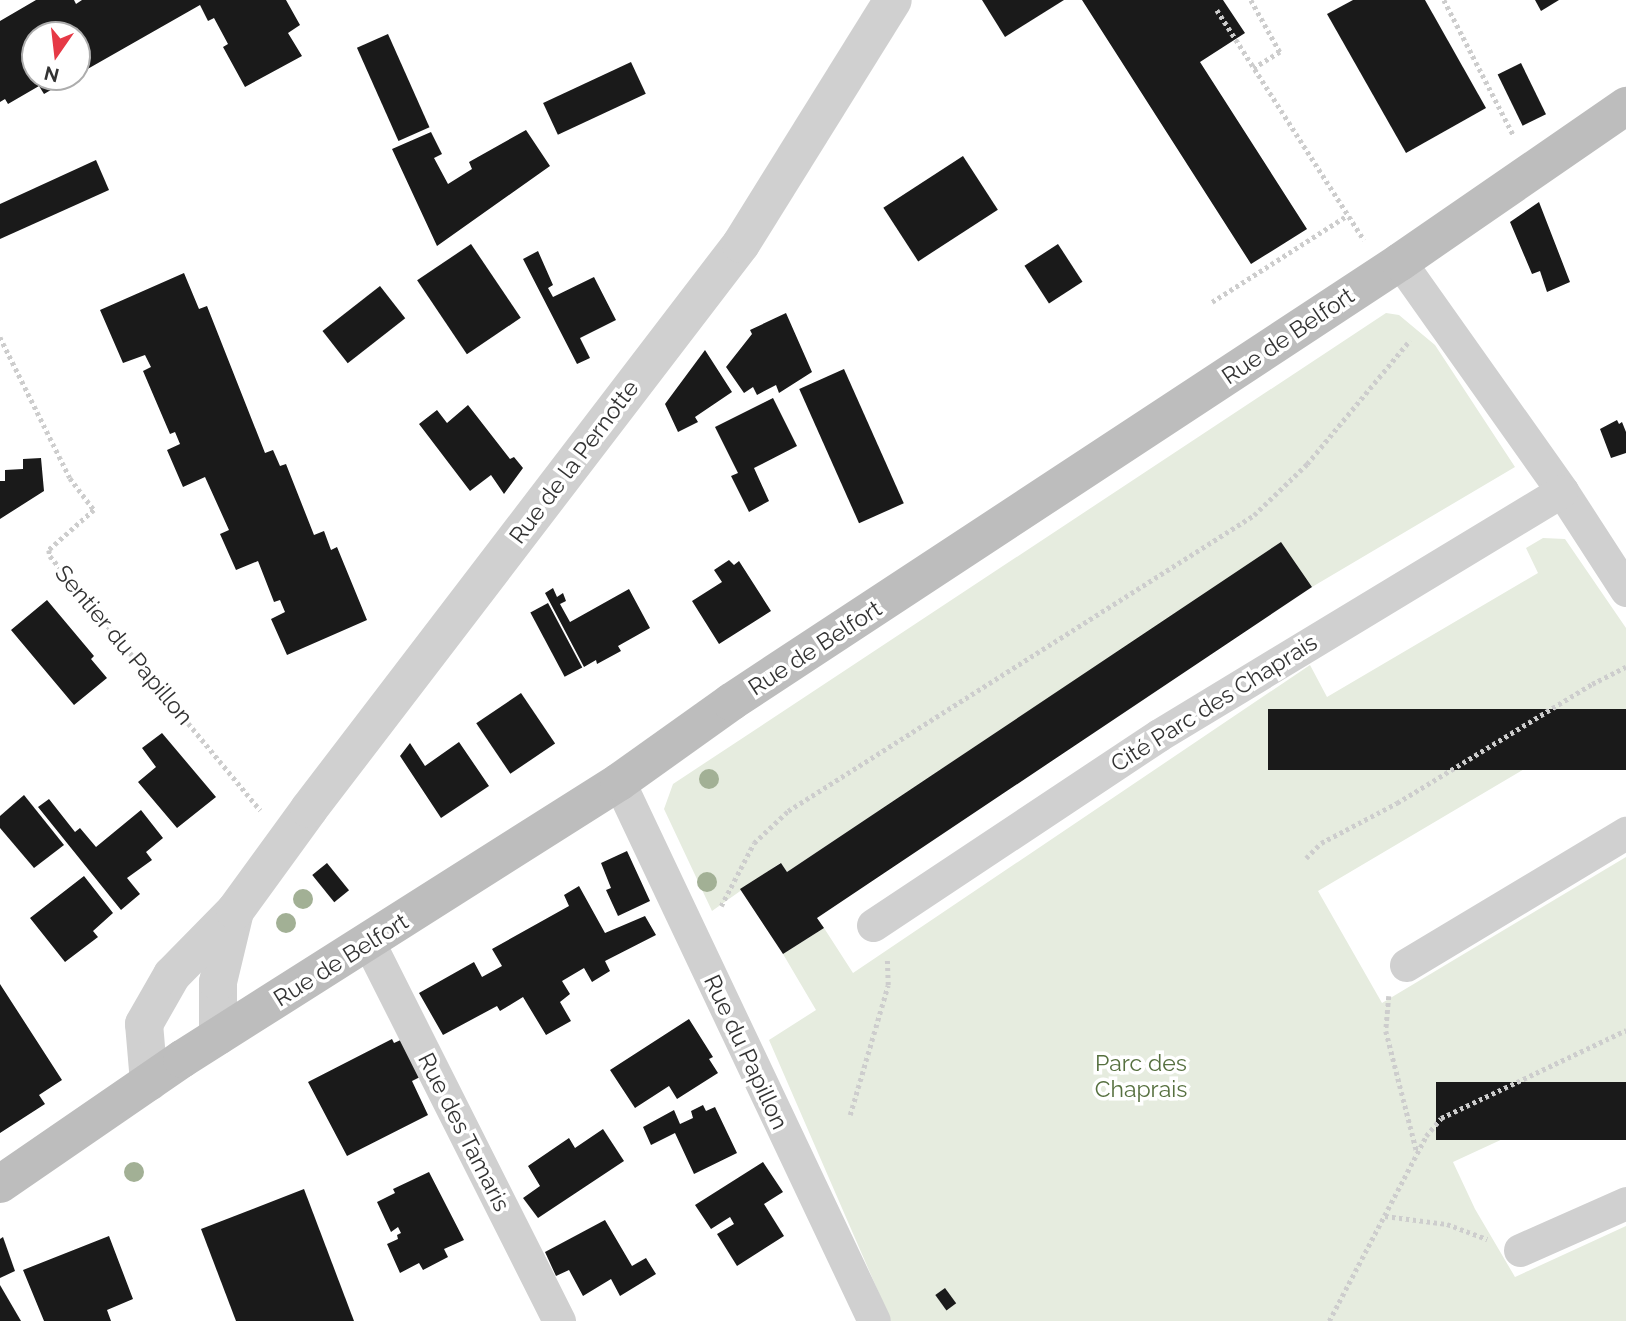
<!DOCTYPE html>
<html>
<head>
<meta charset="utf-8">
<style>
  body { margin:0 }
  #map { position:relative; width:1626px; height:1321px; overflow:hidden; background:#fff; font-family:Raleway,sans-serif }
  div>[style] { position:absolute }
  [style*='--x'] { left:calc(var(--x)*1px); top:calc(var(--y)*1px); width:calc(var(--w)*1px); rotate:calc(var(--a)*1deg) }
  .green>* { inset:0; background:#e6ecdf }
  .building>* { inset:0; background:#1a1a1a; transform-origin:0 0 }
  .path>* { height:4.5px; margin-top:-2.25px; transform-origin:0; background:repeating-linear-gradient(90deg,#cdcdcd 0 3.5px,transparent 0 7px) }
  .minor>* { height:33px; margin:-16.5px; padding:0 16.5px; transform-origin:16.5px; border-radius:16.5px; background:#d0d0d0 }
  .tertiary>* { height:38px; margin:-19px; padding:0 19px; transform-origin:19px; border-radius:19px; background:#d0d0d0 }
  .secondary>* { height:38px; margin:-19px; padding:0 19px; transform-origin:19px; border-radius:19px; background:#bdbdbd }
  .trees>* { width:20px; height:20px; margin:-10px; border-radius:50%; background:#a2b095 }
  span { translate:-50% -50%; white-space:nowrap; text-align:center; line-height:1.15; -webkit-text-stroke:7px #fff; paint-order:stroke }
  .street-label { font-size:23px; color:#333 }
  .park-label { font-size:23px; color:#56703f }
  .north { position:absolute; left:21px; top:21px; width:70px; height:70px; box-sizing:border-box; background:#fff; border:2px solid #adadad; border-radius:50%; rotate:194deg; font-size:19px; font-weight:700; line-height:28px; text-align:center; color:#333 }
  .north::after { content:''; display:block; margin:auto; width:24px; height:32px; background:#e63946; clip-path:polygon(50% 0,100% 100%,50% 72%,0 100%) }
</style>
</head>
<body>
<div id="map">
  <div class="green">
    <i style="clip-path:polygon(1386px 313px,1399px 315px,1435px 345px,1515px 467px,1312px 587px,1281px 543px,787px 872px,780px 863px,712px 911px,664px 809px,673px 784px)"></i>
    <i style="clip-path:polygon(1543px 538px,1565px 539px,1626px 628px,1626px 709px,1318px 891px,1382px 1003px,1626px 857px,1626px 1082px,1453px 1162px,1475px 1209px,1515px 1277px,1626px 1226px,1626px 1321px,891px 1321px,769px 1040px,816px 1010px,783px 954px,824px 928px,853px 973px,1310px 665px,1327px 697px,1538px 573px,1526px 548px)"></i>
  </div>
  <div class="building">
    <i style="clip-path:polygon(36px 0,74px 0,76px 4px,82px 0,286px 0,300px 25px,288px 33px,302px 56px,245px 87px,223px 47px,228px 44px,214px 18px,208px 21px,200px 5px,77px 75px,77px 35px,35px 35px,35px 77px,73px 77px,44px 94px,39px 86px,8px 104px,5px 99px,0 102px,0 21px)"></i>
    <i style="clip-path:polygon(982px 0,1064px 0,1005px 37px)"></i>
    <i style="clip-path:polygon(1082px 0,1223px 0,1245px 33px,1200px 62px,1307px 229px,1251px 264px)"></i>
    <i style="clip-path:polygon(1353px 0,1425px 0,1486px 108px,1406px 153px,1327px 14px)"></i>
    <i style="clip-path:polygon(1535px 0,1559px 0,1541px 11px)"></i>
    <i style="left:388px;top:34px;width:102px;height:34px;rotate:66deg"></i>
    <i style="left:631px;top:62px;width:35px;height:97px;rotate:65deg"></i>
    <i style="left:1521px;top:63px;width:57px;height:26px;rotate:64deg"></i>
    <i style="clip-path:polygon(526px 130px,550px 166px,437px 246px,392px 149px,431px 132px,442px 154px,434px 158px,448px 184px,472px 169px,469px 162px)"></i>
    <i style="left:963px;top:156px;width:64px;height:95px;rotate:57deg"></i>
    <i style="clip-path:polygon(96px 160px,109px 190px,0 239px,0 204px)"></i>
    <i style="clip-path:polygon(1539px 202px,1570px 282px,1547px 292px,1540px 271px,1532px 274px,1510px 222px)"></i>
    <i style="left:471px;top:244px;width:89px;height:65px;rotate:56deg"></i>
    <i style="left:1058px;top:244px;width:45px;height:40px;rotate:57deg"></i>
    <i style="clip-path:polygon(538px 251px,553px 285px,548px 288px,553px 297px,594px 277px,616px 320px,580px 338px,590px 358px,577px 364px,523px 259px)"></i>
    <i style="clip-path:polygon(184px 273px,199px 309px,207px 306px,265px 453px,273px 450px,280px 466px,286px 464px,314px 535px,324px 531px,331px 550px,337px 547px,367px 620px,287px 655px,271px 619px,285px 612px,280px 600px,274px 602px,258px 561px,236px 570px,220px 534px,229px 530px,205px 477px,183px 487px,167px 450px,180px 444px,175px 432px,170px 434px,143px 371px,151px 367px,145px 355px,123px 363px,100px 310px)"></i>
    <i style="left:380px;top:286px;width:41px;height:73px;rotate:52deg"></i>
    <i style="clip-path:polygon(786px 313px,812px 372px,779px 393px,776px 385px,757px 395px,753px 387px,744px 393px,726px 367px,752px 334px,750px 330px)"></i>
    <i style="clip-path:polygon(705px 350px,732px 392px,695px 417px,698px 422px,678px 432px,665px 404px)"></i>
    <i style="left:844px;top:369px;width:147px;height:49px;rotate:66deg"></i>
    <i style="clip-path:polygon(773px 398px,797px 446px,754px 468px,769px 501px,749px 512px,731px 476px,738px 473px,715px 427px)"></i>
    <i style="clip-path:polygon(468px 405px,510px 459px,514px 457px,523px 468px,504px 494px,491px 475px,470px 491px,419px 424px,437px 410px,447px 423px)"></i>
    <i style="clip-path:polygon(1617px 420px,1619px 424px,1622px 422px,1626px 432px,1626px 453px,1611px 458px,1600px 429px)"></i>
    <i style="clip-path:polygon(41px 458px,44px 491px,0 519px,0 481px,5px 481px,5px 470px,23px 469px,23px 459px)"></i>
    <i style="clip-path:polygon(1281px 542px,1312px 587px,817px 918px,824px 928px,783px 954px,740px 889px,781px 863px,787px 872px)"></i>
    <i style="clip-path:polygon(729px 560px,734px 565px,739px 561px,771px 611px,719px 644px,692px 601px,722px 582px,714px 570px)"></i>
    <i style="clip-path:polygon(553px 588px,557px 597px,563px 593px,566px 601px,560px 604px,570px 622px,629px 589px,650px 628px,618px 646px,621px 651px,597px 664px,596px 660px,584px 667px,545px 593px)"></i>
    <i style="clip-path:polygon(47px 600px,94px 656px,91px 659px,107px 678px,74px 705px,11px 630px)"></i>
    <i style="left:548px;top:603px;width:73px;height:20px;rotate:62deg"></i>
    <i style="left:521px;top:693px;width:61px;height:54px;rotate:56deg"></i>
    <i style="left:1626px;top:709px;width:61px;height:358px;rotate:90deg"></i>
    <i style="clip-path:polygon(162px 733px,216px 797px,177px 828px,138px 782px,156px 767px,142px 748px)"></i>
    <i style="clip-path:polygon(459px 742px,489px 786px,441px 818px,400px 756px,410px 743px,425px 766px)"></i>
    <i style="clip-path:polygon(24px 795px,64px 845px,34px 868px,0 828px,0 816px)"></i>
    <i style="clip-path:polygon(49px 799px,75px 832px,80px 828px,96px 847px,141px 810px,163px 838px,146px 852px,152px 860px,127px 878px,140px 894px,121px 910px,38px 807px)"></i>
    <i style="clip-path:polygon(627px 851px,650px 901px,618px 916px,606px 890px,611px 888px,601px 863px)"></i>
    <i style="left:327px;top:863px;width:35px;height:19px;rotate:51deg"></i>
    <i style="clip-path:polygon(84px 876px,113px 913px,93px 931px,98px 937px,65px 962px,30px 918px)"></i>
    <i style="clip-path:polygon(579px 886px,605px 933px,645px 916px,656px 935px,605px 961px,610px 971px,592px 982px,584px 968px,562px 981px,570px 994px,560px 1002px,571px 1021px,546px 1035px,523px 997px,500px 1011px,497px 1006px,443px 1035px,419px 993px,474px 962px,482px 977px,502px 966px,492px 949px,569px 906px,564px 895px)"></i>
    <i style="clip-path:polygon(0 984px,62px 1080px,39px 1095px,45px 1104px,0 1133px)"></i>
    <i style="clip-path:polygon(689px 1019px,713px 1057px,709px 1059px,718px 1073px,677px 1099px,669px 1086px,635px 1108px,610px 1070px)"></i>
    <i style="clip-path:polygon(405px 1038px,424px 1075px,412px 1081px,428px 1115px,347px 1156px,308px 1082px,392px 1039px,394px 1043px)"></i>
    <i style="left:1626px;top:1082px;width:58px;height:190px;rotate:90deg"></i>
    <i style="clip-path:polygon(703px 1105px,706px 1111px,715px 1107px,737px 1153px,694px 1174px,675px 1133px,651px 1145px,643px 1127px,674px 1110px,680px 1124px,693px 1118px,691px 1111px)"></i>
    <i style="clip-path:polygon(603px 1129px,624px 1161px,538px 1218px,523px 1198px,540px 1186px,528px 1166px,569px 1138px,575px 1148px)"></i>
    <i style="clip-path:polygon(763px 1162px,783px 1192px,764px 1204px,784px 1236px,737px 1266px,717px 1234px,734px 1224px,730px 1217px,711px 1229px,695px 1205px)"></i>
    <i style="clip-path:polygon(429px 1172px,464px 1240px,444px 1249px,448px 1257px,423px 1270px,419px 1263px,400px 1273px,387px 1244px,398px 1239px,397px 1235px,401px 1233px,398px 1227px,391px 1232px,377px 1202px,395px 1193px,393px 1189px)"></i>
    <i style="clip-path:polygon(304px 1189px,354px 1321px,236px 1321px,201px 1229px)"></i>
    <i style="clip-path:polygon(605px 1220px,632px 1266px,646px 1258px,656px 1274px,620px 1296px,611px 1279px,583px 1296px,569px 1270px,556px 1276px,545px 1252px)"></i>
    <i style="clip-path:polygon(109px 1236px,133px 1299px,107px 1310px,111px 1321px,44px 1321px,23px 1270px)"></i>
    <i style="clip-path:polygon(3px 1237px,15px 1271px,0 1278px,0 1239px)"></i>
    <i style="clip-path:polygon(0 1285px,21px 1321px,0 1321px)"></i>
    <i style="left:945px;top:1288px;width:19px;height:12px;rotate:54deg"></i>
  </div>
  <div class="path">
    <i style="--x:1251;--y:0;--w:60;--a:60.9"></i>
    <i style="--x:1280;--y:52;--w:31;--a:148"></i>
    <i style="--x:1444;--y:0;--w:153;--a:62.8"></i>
    <i style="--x:1217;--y:10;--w:273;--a:57.4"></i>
    <i style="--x:1212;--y:302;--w:161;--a:-32.6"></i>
    <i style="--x:0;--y:337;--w:157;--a:63.6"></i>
    <i style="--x:70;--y:478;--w:40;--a:53"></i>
    <i style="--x:94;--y:510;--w:60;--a:138.4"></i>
    <i style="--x:49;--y:550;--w:6;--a:81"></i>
    <i style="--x:50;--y:556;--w:330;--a:50.4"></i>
    <i style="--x:1306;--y:858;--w:21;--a:-45"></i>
    <i style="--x:1321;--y:843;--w:86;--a:-27.8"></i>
    <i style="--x:1397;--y:803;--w:228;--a:-31.4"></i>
    <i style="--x:1592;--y:684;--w:38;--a:-27"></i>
    <i style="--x:721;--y:906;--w:71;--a:-62.4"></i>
    <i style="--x:754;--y:843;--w:47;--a:-43.3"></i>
    <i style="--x:788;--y:811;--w:552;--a:-32.42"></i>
    <i style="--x:1254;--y:515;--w:74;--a:-43.9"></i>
    <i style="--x:1307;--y:464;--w:161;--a:-50.3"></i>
    <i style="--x:1389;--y:996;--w:35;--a:95"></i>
    <i style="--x:1386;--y:1031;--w:126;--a:75.7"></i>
    <i style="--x:850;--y:1115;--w:135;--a:-73.7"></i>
    <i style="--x:888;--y:985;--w:25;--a:-92"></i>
    <i style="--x:1385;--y:1216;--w:63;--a:7.4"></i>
    <i style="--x:1447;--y:1224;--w:43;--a:20.6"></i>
    <i style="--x:1329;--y:1321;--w:209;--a:-62.3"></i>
    <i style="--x:1426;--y:1136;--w:23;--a:-50"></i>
    <i style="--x:1441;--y:1118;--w:205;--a:-25.4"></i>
  </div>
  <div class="minor">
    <i style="--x:1400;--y:262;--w:281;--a:54.7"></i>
    <i style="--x:1562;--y:491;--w:118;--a:57.1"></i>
    <i style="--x:619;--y:782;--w:596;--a:64.68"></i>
    <i style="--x:873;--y:925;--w:343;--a:-33.6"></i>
    <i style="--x:1159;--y:735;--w:471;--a:-31.2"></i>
    <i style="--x:369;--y:943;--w:423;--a:63.3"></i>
    <i style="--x:1406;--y:965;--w:257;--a:-31"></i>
    <i style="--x:1520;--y:1250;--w:116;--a:-23.9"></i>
  </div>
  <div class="tertiary">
    <i style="--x:218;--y:1036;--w:54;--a:-90"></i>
    <i style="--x:218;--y:982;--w:73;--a:-76.5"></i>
    <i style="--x:149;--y:1082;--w:58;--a:-94.9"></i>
    <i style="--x:144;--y:1024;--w:56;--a:-60.3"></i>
    <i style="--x:172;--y:975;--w:90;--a:-45.5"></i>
    <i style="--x:235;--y:911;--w:126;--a:-54"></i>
    <i style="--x:309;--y:809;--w:711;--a:-52.6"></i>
    <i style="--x:741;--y:244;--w:287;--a:-58.1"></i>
  </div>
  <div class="secondary">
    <i style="--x:0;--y:1184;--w:221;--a:-34.5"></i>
    <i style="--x:182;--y:1059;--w:517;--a:-32.37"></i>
    <i style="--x:619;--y:782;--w:138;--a:-35.5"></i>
    <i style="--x:731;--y:702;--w:801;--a:-33.33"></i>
    <i style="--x:1400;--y:262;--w:275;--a:-34.6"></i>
  </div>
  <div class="trees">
    <i style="left:709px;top:779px"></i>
    <i style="left:707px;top:882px"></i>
    <i style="left:303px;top:899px"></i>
    <i style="left:286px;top:923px"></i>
    <i style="left:134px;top:1172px"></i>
  </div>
  <div class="street-label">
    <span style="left:1288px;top:336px;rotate:-34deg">Rue de Belfort</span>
    <span style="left:574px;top:462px;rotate:-53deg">Rue de la Pernotte</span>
    <span style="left:124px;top:645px;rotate:50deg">Sentier du Papillon</span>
    <span style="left:815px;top:648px;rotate:-33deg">Rue de Belfort</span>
    <span style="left:1214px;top:703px;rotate:-32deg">Cité Parc des Chaprais</span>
    <span style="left:341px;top:960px;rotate:-32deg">Rue de Belfort</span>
    <span style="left:746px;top:1052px;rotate:65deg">Rue du Papillon</span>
    <span style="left:464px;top:1132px;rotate:63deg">Rue des Tamaris</span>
  </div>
  <div class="park-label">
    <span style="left:1141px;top:1076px">Parc des<br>Chaprais</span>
  </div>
  <div class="north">N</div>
</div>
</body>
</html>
